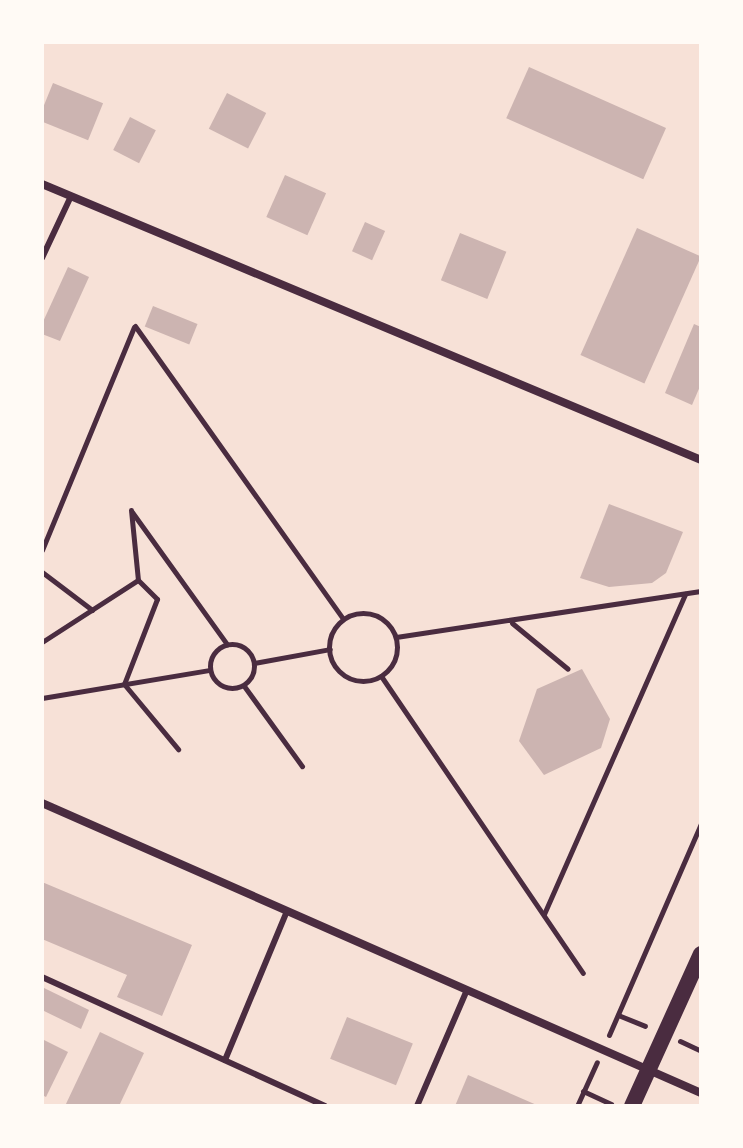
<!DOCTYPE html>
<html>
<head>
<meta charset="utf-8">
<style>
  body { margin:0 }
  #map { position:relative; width:743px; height:1148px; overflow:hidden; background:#f7e1d7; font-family:Rubik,sans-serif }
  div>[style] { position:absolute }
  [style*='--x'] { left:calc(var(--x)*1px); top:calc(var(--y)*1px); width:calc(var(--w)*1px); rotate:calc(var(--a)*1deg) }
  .building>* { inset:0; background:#ccb4b1; transform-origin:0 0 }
  .path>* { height:5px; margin:-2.5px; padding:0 2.5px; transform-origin:2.5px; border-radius:2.5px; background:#4a2c40 }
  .path>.ring { margin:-2.5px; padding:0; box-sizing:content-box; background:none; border:5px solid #4a2c40; border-radius:50% }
  .service>* { height:6px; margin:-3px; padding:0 3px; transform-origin:3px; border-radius:3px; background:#4a2c40 }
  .minor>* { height:8px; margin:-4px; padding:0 4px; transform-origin:4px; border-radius:4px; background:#4a2c40 }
  .secondary>* { height:16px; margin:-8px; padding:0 8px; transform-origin:8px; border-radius:8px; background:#4a2c40 }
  span { translate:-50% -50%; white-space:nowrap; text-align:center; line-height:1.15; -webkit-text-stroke:6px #fffaf5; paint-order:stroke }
  .frame { position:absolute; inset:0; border:44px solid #fffaf5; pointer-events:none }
</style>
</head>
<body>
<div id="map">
  <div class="building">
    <i style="left:529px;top:67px;width:150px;height:56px;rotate:24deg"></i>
    <i style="left:53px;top:83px;width:54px;height:40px;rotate:22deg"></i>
    <i style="left:227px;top:93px;width:44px;height:40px;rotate:27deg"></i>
    <i style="left:130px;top:117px;width:29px;height:37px;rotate:27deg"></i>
    <i style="left:285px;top:175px;width:45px;height:46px;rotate:24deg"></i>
    <i style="left:365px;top:222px;width:22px;height:32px;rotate:24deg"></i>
    <i style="left:637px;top:228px;width:70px;height:139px;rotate:24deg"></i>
    <i style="left:460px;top:233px;width:50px;height:51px;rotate:22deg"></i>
    <i style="clip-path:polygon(68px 267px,89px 277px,60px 341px,42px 334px,42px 324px)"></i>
    <i style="left:153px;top:306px;width:48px;height:22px;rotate:22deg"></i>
    <i style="clip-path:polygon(694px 324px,701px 327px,701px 384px,692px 405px,665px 393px)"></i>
    <i style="clip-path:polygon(609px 504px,683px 532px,666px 573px,652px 583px,609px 587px,580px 578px)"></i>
    <i style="clip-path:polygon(582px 669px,610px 719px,601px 748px,544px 775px,519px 741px,537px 689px)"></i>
    <i style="clip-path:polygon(42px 882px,192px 945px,162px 1016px,117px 997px,127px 975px,42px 939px)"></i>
    <i style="clip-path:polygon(42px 987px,89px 1010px,81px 1029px,42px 1010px)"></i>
    <i style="left:347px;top:1017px;width:71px;height:45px;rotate:22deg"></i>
    <i style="clip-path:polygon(100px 1032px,144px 1053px,119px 1106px,65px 1106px)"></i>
    <i style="clip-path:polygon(42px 1039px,68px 1052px,46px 1097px,42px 1095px)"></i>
    <i style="clip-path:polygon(468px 1075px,539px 1106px,455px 1106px)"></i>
  </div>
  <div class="path">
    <i style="--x:135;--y:326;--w:359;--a:54.6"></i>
    <i style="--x:131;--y:510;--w:70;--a:84.3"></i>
    <i style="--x:138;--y:580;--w:27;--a:45"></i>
    <i style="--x:157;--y:599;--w:91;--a:111.2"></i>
    <i style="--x:124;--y:684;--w:85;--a:50.3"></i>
    <i style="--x:132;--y:512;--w:163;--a:54.3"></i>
    <i style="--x:42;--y:550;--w:241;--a:-67.6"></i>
    <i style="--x:42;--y:572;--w:63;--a:37.2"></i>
    <i class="ring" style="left:329px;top:613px;width:63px;height:63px"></i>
    <i style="--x:512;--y:623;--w:72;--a:39.4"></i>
    <i style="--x:396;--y:637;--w:308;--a:-8.6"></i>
    <i style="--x:42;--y:642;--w:114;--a:-32.9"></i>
    <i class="ring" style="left:210px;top:644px;width:39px;height:39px"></i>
    <i style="--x:254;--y:663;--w:77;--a:-10.4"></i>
    <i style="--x:381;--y:676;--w:359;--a:55.8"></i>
    <i style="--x:244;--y:686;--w:99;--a:54.1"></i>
    <i style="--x:42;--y:698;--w:169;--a:-9.5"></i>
    <i style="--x:544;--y:914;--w:350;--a:-66.2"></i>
    <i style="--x:618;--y:1015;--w:29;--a:22"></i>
    <i style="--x:609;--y:1035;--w:231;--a:-66.5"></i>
    <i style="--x:680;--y:1041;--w:23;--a:25"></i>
    <i style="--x:583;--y:1091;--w:31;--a:25"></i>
    <i style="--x:577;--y:1106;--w:48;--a:-65.6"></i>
  </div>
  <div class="service">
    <i style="--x:42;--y:258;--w:68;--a:-64.9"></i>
    <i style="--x:42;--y:977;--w:311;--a:24.5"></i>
    <i style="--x:225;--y:1060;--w:161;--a:-67.4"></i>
    <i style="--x:417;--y:1106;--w:126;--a:-66.7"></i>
  </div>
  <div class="minor">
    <i style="--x:42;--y:184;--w:714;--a:22.72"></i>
    <i style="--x:42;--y:803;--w:720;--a:23.75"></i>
  </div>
  <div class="secondary">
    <i style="--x:632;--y:1106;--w:167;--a:-65.6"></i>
  </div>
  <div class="frame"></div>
</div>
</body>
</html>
